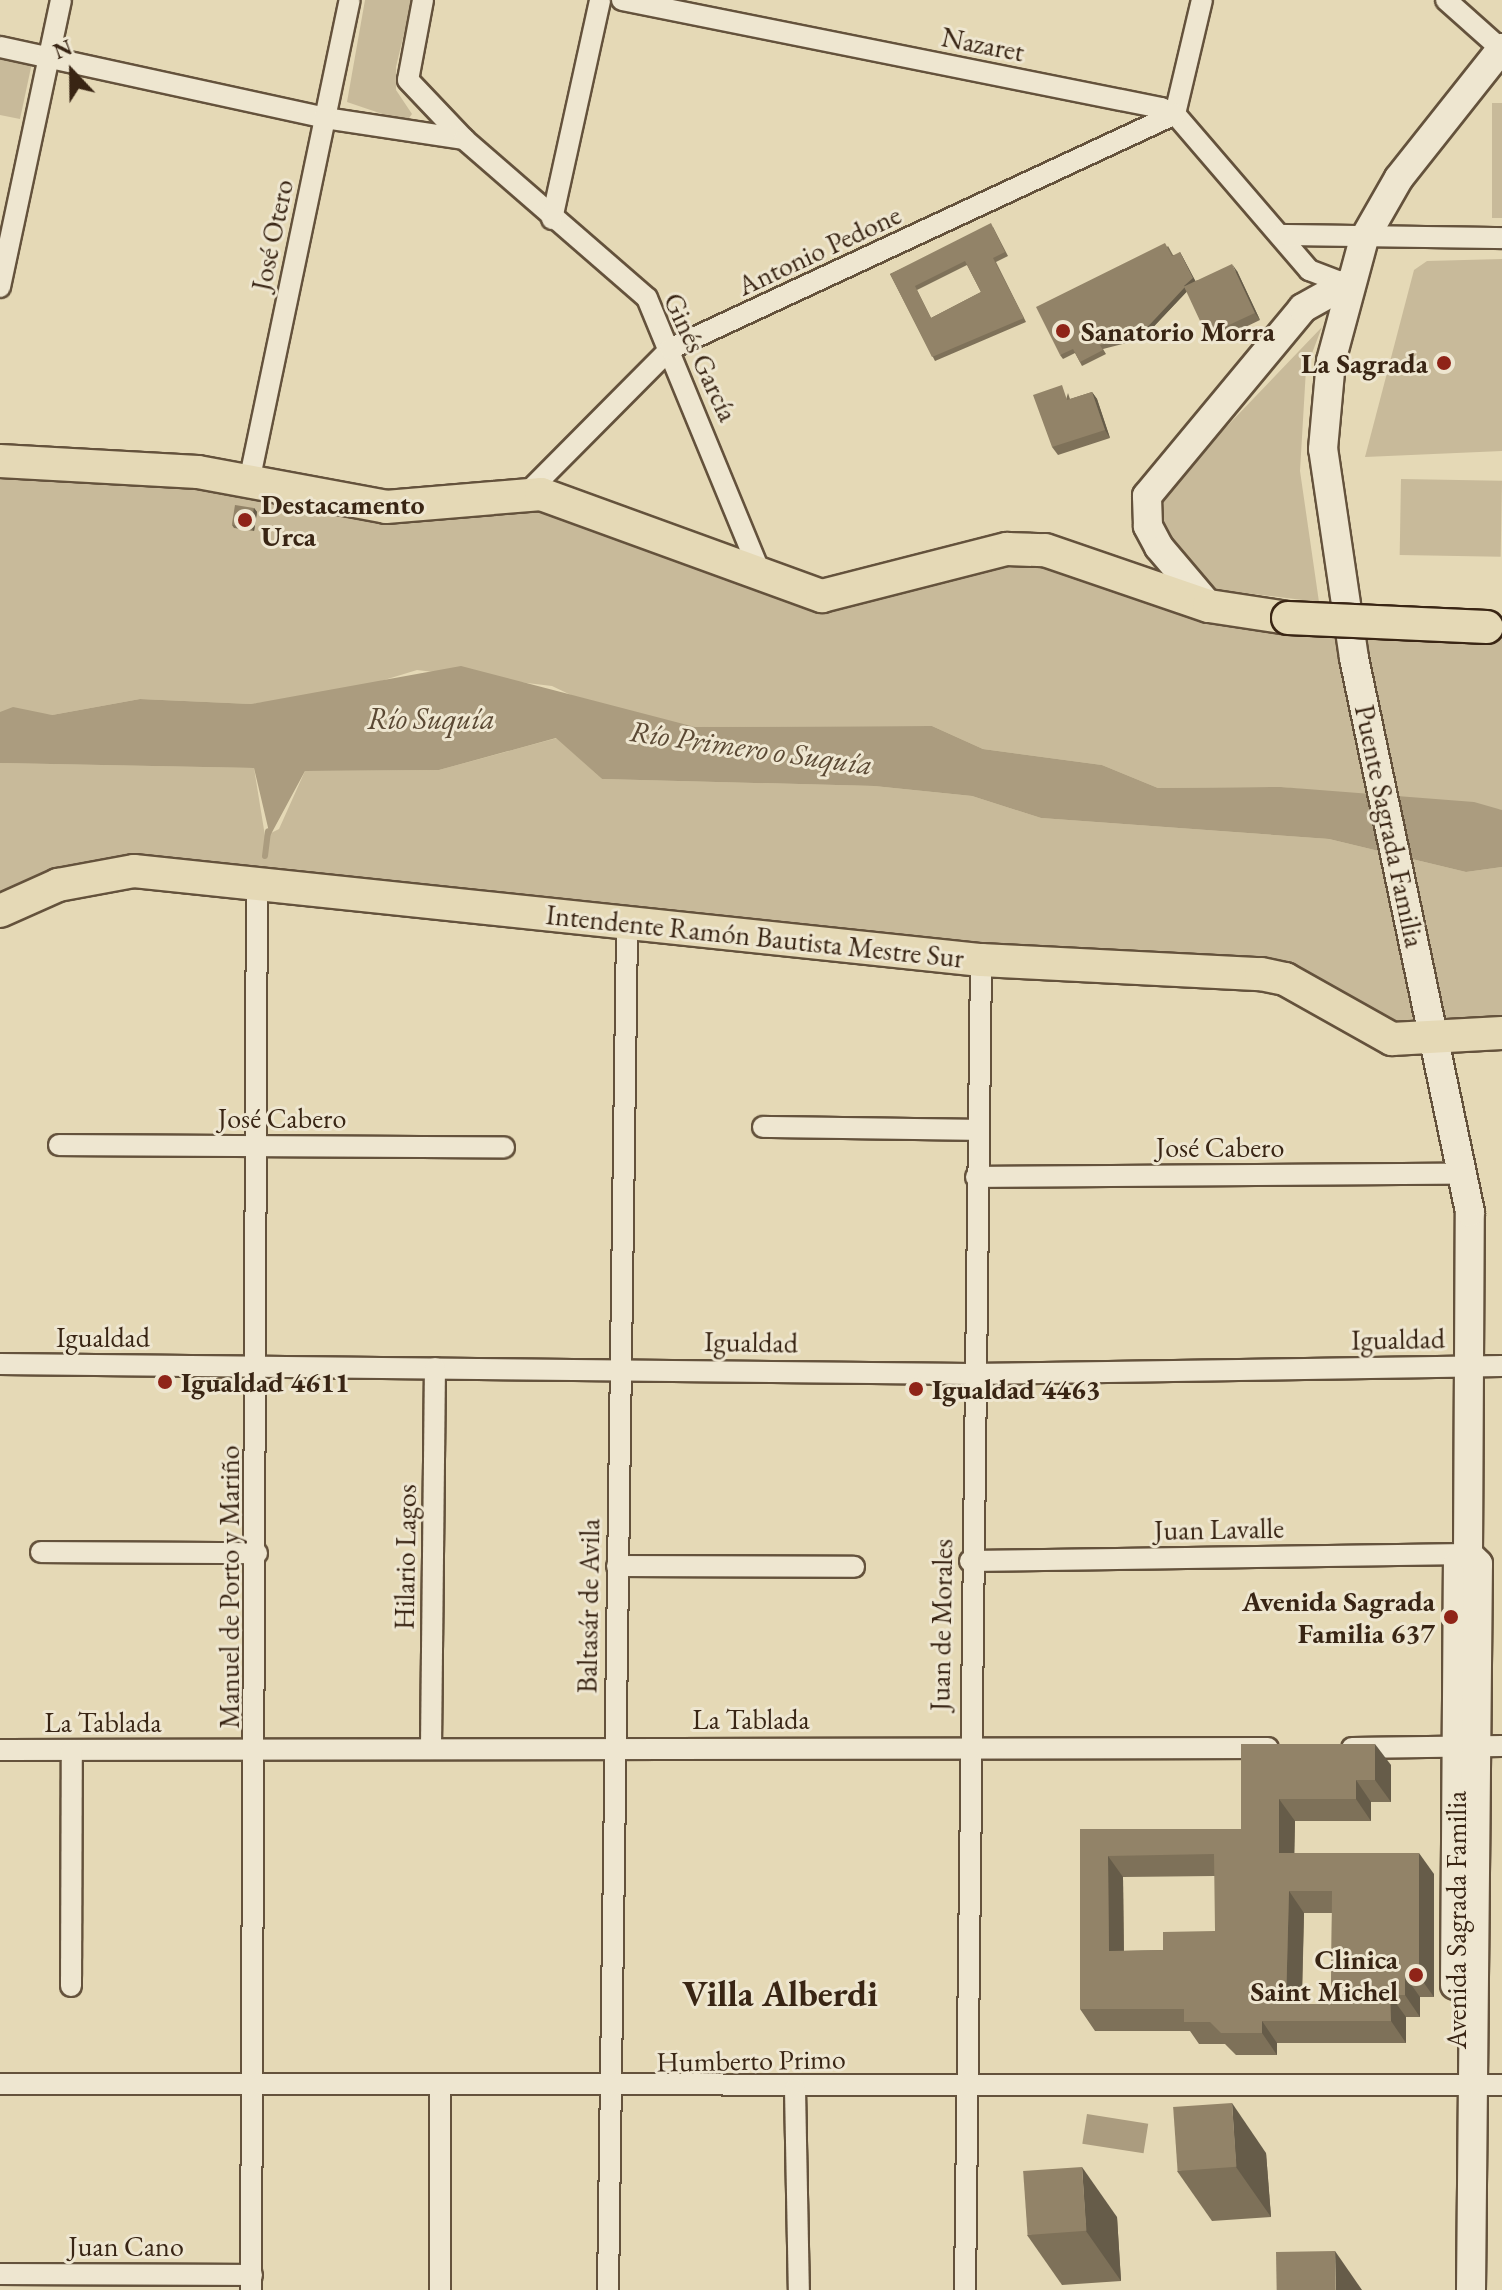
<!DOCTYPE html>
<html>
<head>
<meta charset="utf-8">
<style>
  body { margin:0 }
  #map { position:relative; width:1502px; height:2290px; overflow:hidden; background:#e5d9b6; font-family:"EB Garamond",serif }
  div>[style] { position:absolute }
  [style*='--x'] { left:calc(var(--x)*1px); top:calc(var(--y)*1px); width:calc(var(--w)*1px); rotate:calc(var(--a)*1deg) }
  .green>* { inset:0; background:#c8ba9a; transform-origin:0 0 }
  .water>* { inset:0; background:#ab9c7f; transform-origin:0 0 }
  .stream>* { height:6px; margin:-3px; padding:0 3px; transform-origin:3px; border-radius:3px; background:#ab9c7f }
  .roads { filter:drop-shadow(2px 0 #64523c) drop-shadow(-2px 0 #64523c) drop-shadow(0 2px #64523c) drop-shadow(0 -2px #64523c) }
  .minor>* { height:20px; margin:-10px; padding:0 10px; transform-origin:10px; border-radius:10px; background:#eee6d0 }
  .secondary>* { height:28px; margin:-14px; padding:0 14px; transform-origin:14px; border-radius:14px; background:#eee6d0 }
  .primary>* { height:32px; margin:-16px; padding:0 16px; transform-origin:16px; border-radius:16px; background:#e5d9b6 }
  .bridges { filter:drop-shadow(2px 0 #392514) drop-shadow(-2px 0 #392514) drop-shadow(0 2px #392514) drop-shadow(0 -2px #392514) }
  .primary-bridge>* { height:32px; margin:-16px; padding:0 16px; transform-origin:16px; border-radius:16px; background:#e5d9b6 }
  .wall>* { inset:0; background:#7e7159 }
  .shaded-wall>* { inset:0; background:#665c49 }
  .building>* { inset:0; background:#928368; transform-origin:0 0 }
  .dots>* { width:22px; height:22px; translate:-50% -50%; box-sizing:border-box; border:4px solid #eee6d0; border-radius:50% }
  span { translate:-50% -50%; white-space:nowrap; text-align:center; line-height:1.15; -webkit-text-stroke:6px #eee6d0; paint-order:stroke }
  .street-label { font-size:28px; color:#392514 }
  .poi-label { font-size:28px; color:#392514; font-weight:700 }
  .left { translate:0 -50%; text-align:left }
  .right { translate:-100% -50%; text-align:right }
  .water-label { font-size:30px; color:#5b4934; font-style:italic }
  .district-label { font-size:36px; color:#392514; font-weight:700 }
  .north { position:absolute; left:32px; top:32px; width:80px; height:80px; -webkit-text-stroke:6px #eee6d0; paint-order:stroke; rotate:338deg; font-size:22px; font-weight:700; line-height:32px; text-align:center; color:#392514 }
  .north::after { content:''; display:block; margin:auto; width:28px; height:36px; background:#392514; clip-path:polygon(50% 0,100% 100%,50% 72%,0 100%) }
</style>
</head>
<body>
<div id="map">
  <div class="green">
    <i style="clip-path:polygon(365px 0,412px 0,396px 67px,396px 90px,412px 114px,406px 122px,347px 102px)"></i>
    <i style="clip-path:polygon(0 51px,33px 58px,20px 119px,0 115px)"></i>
    <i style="left:1492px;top:103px;width:10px;height:115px"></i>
    <i style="clip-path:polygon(1502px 259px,1502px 451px,1365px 457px,1414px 270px,1427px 261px)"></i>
    <i style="clip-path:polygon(1322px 327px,1306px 369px,1300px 471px,1319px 602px,1212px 589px,1160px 529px,1158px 498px)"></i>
    <i style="clip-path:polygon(0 461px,372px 506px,527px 493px,811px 593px,1007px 549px,1288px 618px,1319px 637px,1443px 638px,1502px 629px,1502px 810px,1281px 787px,1158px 788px,1102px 765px,983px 749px,932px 726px,695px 727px,596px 707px,552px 686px,417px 670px,345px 692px,251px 704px,140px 699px,52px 715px,0 712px)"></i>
    <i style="left:1401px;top:479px;width:101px;height:76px;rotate:1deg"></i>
    <i style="clip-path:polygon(557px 738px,602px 779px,874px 786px,972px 796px,1041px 818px,1329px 839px,1466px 872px,1502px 867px,1502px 1033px,1434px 1039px,1301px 988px,134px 871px,0 911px,0 763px,254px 768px,265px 836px,279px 829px,305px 771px,439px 770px)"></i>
  </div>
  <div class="water">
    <i style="clip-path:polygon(461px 666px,695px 727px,932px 726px,983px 749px,1102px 765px,1158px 788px,1281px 787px,1474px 802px,1502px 810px,1502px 867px,1466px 872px,1329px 839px,1041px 818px,972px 796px,874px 786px,602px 779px,556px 738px,439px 770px,305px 771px,270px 836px,254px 768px,0 763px,0 712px,13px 707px,52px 715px,140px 699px,251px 704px)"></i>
    <i style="left:1087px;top:2114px;width:62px;height:30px;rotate:9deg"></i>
  </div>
  <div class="stream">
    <i style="--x:265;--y:856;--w:25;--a:-83"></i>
  </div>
  <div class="roads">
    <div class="minor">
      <i style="--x:423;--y:0;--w:81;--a:100.6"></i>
      <i style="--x:408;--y:80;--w:81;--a:46.5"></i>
      <i style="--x:622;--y:0;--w:550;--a:11.33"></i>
      <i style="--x:1161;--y:108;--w:15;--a:23"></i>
      <i style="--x:1175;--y:114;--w:206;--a:49.3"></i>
      <i style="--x:1309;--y:270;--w:40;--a:21"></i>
      <i style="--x:1446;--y:0;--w:74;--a:41.7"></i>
      <i style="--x:0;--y:47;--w:333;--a:12.3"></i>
      <i style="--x:325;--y:118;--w:141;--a:8.6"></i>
      <i style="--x:464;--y:139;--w:242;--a:41"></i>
      <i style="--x:647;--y:298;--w:299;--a:67.6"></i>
      <i style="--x:1175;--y:114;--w:117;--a:-76.7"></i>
      <i style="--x:552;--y:219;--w:224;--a:-77.6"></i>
      <i style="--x:1280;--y:235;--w:222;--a:0.8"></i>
      <i style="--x:0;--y:287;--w:293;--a:-78"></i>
      <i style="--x:249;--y:482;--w:492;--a:-78.2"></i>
      <i style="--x:527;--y:493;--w:203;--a:-45.2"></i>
      <i style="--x:670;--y:349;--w:557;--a:-24.95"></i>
      <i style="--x:763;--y:1127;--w:213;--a:0.8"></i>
      <i style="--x:59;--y:1145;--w:445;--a:0.3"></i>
      <i style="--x:976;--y:1177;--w:488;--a:-0.4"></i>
      <i style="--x:0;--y:1364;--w:970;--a:0.59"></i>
      <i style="--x:970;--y:1374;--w:532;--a:-0.86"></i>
      <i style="--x:41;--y:1552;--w:216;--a:0.3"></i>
      <i style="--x:970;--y:1561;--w:498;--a:-0.8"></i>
      <i style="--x:617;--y:1566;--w:237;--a:0.2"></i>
      <i style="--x:431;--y:1747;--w:379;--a:-89.4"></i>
      <i style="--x:1352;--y:1748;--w:150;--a:-0.8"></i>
      <i style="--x:0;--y:1750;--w:1268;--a:-0.09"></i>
      <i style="--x:71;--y:1986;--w:236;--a:-89.8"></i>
      <i style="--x:0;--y:2084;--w:1502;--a:0.04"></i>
      <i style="--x:440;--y:2089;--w:201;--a:90"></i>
      <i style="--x:795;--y:2089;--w:201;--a:88.9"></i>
      <i style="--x:0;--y:2274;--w:252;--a:0.2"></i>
      <i style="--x:251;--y:2290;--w:1406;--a:-89.76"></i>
      <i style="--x:608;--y:2290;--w:1367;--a:-89.2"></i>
      <i style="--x:965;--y:2290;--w:1330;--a:-89.31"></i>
    </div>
    <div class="secondary">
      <i style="--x:1209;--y:606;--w:77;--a:-130.3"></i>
      <i style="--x:1159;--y:547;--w:24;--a:-118"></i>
      <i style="--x:1148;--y:526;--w:30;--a:-92"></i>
      <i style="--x:1147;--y:496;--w:244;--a:-50.3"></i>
      <i style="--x:1303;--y:308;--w:49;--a:-29.2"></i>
      <i style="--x:1455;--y:1985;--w:421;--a:-89.6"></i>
      <i style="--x:1458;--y:1564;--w:14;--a:-45"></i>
      <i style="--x:1471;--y:2290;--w:726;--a:-89.45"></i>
      <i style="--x:1478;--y:1564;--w:14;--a:-135"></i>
      <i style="--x:1468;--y:1554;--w:342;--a:-89.7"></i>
      <i style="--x:1470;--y:1212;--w:566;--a:-101.83"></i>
      <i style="--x:1354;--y:658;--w:211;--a:-98.4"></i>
      <i style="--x:1323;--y:449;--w:88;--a:-84.8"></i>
      <i style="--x:1331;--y:361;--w:126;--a:-74.9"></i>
      <i style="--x:1364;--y:239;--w:70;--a:-60.2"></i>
      <i style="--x:1399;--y:178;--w:166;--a:-51.6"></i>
    </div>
    <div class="primary">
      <i style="--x:0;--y:461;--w:198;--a:3.2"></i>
      <i style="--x:198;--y:472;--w:191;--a:10.5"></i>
      <i style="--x:386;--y:507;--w:156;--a:-4.8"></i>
      <i style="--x:541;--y:494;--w:299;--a:20"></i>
      <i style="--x:822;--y:596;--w:191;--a:-14.3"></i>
      <i style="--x:1007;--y:549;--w:38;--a:2"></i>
      <i style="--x:1045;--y:550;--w:173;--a:18.9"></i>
      <i style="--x:1209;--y:606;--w:80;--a:8.6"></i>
      <i style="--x:0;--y:911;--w:64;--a:-24.1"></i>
      <i style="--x:58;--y:885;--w:77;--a:-10.4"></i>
      <i style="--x:134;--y:871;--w:852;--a:6"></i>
      <i style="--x:981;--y:960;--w:280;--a:2.9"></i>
      <i style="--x:1261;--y:974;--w:25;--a:12"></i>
      <i style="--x:1285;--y:979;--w:123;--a:29.3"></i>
      <i style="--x:1392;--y:1039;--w:110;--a:-3.1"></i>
    </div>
  </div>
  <div class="bridges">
    <div class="primary-bridge">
      <i style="--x:1288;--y:618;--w:199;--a:2.6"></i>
    </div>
  </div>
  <div class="wall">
    <i style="clip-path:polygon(evenodd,993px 227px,1008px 256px,996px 262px,1026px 322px,935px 361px,890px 274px,993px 227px,967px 265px,981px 292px,931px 318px,917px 290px,967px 265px)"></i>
    <i style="clip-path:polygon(1168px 246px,1173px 255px,1182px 256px,1195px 281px,1237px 271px,1260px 320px,1212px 343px,1207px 335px,1187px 291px,1142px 339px,1103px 349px,1106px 354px,1082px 366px,1075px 353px,1063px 359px,1060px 355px)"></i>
    <i style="clip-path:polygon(1092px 392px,1097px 399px,1110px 438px,1058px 455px,1052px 447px,1068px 393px,1070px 399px)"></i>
    <i style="clip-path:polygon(254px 508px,257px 512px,254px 531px,234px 528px,232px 525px)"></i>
    <i style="clip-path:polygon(evenodd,1241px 1744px,1391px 1765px,1391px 1802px,1371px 1802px,1371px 1821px,1295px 1821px,1294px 1853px,1434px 1874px,1434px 1997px,1420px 1997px,1420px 2017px,1406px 2017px,1406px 2043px,1277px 2043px,1277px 2055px,1236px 2055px,1225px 2044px,1199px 2044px,1190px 2031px,1095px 2031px,1080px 2009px,1080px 1829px,1241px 1829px,1241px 1744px,1215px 1876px,1215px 1931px,1163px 1950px,1124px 1951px,1123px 1877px,1215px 1876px,1241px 1744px,1304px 1913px,1332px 1913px,1331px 2004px,1302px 2004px,1304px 1913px)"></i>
    <i style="clip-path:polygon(1266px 2153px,1271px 2217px,1212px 2221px,1177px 2171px)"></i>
    <i style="clip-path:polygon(1117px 2217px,1121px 2281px,1062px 2285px,1027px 2235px)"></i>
  </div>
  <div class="shaded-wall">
    <i style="clip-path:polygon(1180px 252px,1196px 282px,1142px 339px,1140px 335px)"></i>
    <i style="clip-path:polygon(1232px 264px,1237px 271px,1260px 320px,1255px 313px)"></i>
    <i style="clip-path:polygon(1092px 392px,1097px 399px,1110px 438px,1105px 430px)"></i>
    <i style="clip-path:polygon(254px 508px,257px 512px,254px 531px,251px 527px)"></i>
    <i style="clip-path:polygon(1375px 1744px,1391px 1765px,1391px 1802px,1375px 1780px)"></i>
    <i style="clip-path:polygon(1356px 1780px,1371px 1802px,1371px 1821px,1356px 1799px)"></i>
    <i style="clip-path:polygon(1279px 1799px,1295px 1821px,1294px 1875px,1279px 1853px)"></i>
    <i style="clip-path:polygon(1419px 1853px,1434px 1874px,1434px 1997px,1419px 1976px)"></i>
    <i style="clip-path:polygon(1108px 1856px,1123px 1877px,1124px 1973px,1109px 1951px)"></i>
    <i style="clip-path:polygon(1289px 1891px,1304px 1913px,1301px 2021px,1286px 2004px)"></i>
    <i style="clip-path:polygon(1405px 1976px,1420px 1997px,1420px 2017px,1405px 1995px)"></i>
    <i style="clip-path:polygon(1390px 1995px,1406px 2017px,1406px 2043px,1391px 2021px)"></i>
    <i style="clip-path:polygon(1262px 2021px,1277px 2043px,1277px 2055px,1262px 2033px)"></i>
    <i style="clip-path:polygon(1232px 2103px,1266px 2153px,1271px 2217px,1236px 2167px)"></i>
    <i style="clip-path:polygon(1082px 2167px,1117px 2217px,1121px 2281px,1086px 2231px)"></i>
    <i style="clip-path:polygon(1335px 2251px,1362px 2290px,1336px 2290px)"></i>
  </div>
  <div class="building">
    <i style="clip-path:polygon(evenodd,991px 223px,1005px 252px,993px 258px,1024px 318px,932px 357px,890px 274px,991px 223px,965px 261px,981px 292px,931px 318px,915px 286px,965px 261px)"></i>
    <i style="clip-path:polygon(1165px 243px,1172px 256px,1180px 252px,1193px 278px,1184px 286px,1185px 287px,1140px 335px,1100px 345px,1103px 350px,1080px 362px,1073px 349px,1060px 355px,1036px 307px)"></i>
    <i style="left:1232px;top:264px;width:54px;height:53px;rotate:65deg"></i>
    <i style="clip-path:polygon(1062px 385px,1067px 400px,1092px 392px,1105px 430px,1052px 447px,1033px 395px)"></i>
    <i style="left:235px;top:505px;width:19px;height:20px;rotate:9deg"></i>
    <i style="clip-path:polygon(evenodd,1241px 1744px,1375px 1744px,1375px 1780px,1356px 1780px,1356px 1799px,1279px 1799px,1279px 1853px,1419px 1853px,1419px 1976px,1405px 1976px,1405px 1995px,1390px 1995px,1391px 2021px,1262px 2021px,1262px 2033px,1221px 2033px,1210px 2022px,1184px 2022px,1184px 2009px,1080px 2009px,1080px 1829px,1241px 1829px,1241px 1744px,1214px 1854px,1215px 1931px,1163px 1932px,1163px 1950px,1109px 1951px,1108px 1856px,1214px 1854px,1241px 1744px,1289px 1891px,1332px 1891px,1331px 2004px,1286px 2004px,1289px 1891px)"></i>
    <i style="left:1232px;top:2103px;width:64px;height:59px;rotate:86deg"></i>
    <i style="left:1082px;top:2167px;width:64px;height:59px;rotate:86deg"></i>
    <i style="left:1335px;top:2251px;width:39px;height:59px;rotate:89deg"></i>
  </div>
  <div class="dots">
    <i style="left:1063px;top:331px;background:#8f2418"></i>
    <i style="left:1444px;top:363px;background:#8f2418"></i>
    <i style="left:245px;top:520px;background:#8f2418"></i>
    <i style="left:165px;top:1382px;background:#8f2418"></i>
    <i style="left:916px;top:1389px;background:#8f2418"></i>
    <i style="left:1451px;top:1617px;background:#8f2418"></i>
    <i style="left:1416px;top:1975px;background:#8f2418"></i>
  </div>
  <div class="street-label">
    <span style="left:983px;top:44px;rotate:11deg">Nazaret</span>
    <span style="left:272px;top:235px;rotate:-78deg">José Otero</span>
    <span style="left:819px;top:250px;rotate:-25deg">Antonio Pedone</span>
    <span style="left:701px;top:357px;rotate:65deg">Ginés García</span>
    <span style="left:1390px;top:826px;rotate:78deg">Puente Sagrada Familia</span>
    <span style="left:755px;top:936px;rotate:6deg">Intendente Ramón Bautista Mestre Sur</span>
    <span style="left:282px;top:1118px">José Cabero</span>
    <span style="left:1220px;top:1147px">José Cabero</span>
    <span style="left:103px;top:1337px">Igualdad</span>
    <span style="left:1398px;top:1339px;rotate:-1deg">Igualdad</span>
    <span style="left:751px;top:1342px;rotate:1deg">Igualdad</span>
    <span style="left:1219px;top:1529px;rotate:-1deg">Juan Lavalle</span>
    <span style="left:405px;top:1557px;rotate:-89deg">Hilario Lagos</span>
    <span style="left:229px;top:1587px;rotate:-90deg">Manuel de Porto y Mariño</span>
    <span style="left:588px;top:1606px;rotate:-89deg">Baltasár de Avila</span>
    <span style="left:941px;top:1625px;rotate:-89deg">Juan de Morales</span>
    <span style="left:751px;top:1719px">La Tablada</span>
    <span style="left:103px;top:1722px">La Tablada</span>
    <span style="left:1456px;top:1920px;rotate:-90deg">Avenida Sagrada Familia</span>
    <span style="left:751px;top:2060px;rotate:-1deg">Humberto Primo</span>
    <span style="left:126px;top:2246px">Juan Cano</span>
  </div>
  <div class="poi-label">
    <span class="left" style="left:1081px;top:331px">Sanatorio Morra</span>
    <span class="right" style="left:1428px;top:363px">La Sagrada</span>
    <span class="left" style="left:261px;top:520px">Destacamento<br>Urca</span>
    <span class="left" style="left:181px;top:1382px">Igualdad 4611</span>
    <span class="left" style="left:932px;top:1389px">Igualdad 4463</span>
    <span class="right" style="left:1435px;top:1617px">Avenida Sagrada<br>Familia 637</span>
    <span class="right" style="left:1398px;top:1975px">Clinica<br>Saint Michel</span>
  </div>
  <div class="water-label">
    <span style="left:431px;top:719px">Río Suquía</span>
    <span style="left:751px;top:748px;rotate:8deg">Río Primero o Suquía</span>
  </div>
  <div class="district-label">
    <span style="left:780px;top:1994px">Villa Alberdi</span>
  </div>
  <div class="north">N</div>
</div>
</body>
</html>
